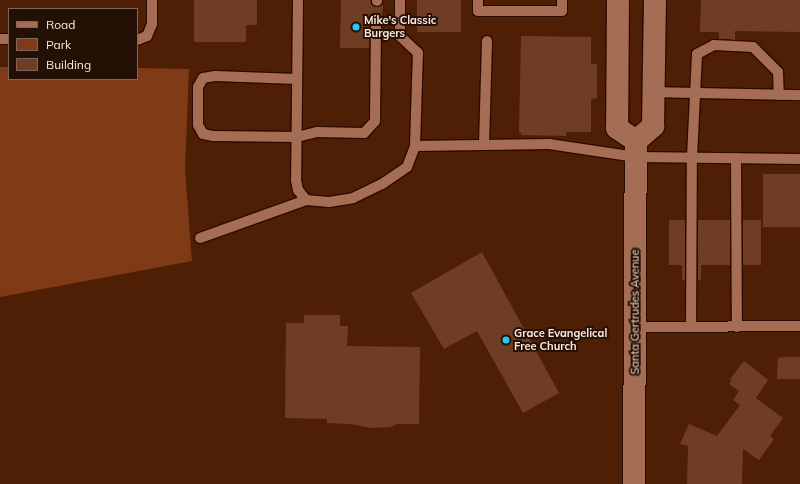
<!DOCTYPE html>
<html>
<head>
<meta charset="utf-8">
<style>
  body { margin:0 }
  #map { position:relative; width:800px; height:484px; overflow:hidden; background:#4e1f04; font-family:Mulish,sans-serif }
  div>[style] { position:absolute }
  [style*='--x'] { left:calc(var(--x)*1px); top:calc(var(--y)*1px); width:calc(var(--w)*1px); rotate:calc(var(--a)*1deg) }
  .green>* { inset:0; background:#7f3b16 }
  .building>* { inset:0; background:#6f3d24; transform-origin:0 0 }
  .roads { filter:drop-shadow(1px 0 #2d0a00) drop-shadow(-1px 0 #2d0a00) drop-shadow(0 1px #2d0a00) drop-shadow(0 -1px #2d0a00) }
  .service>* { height:10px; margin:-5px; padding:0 5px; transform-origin:5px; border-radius:5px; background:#a56e54 }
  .secondary>* { height:22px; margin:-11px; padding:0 11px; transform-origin:11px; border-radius:11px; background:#a56e54 }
  .dots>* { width:11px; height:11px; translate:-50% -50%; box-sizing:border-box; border:2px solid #251006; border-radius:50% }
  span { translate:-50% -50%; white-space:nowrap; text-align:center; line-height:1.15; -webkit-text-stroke:4px #251006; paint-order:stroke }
  .poi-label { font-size:11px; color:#fce9e0; font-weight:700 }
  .left { translate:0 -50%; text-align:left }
  .street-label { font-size:11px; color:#fce9e0 }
  .legend { position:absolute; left:8px; top:8px; width:130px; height:72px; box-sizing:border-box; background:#251006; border:1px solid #7b675d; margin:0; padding:5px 7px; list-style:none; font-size:12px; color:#fce9e0 }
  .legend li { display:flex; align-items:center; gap:8px; height:20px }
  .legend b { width:20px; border:1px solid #7b675d }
</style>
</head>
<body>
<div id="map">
  <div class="green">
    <i style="clip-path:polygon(0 67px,9px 67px,9px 79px,137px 79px,137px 68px,189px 69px,185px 170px,192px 261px,0 297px)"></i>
  </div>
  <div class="building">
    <i style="clip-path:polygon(194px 0,257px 0,257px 25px,246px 25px,246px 42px,194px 42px)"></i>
    <i style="clip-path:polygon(341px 0,370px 0,372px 5px,377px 7px,383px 3px,382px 20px,381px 16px,376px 14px,370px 17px,369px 48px,340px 48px)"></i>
    <i style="left:417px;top:0;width:44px;height:32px"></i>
    <i style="clip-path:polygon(701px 0,800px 0,800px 32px,735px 31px,735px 40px,719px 39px,719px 32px,700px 32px)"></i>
    <i style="clip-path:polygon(521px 36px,591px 37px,591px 64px,597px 64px,597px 98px,591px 99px,591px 132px,566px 132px,566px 136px,521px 135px,521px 132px,519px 132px)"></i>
    <i style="left:763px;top:174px;width:37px;height:53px"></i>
    <i style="clip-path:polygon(669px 220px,685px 220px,685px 280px,682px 280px,682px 265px,669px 265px)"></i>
    <i style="clip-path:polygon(698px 220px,730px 220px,730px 265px,701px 265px,701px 280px,698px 280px)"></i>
    <i style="left:743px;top:220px;width:18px;height:45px"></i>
    <i style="clip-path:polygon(482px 252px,559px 393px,523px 413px,477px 331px,444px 349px,411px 293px)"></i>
    <i style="clip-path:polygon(304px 315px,340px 315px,340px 326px,348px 326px,347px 346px,420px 347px,419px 424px,397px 424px,390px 427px,372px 428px,350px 424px,327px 423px,327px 419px,285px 418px,286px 323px,304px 323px)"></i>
    <i style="clip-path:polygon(785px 357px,800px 357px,800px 379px,777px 379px,778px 358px)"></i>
    <i style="clip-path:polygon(744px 361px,768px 380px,756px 398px,783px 418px,770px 436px,774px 439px,759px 460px,743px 449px,742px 484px,687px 484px,688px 446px,680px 444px,689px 424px,717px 436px,740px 405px,733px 400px,739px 391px,729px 384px,732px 380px,730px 379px)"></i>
  </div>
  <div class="roads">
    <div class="service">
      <i style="--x:298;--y:0;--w:180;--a:90.6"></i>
      <i style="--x:296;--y:180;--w:10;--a:79"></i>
      <i style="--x:298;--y:190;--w:13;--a:51"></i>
      <i style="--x:306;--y:200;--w:23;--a:5"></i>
      <i style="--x:329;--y:202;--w:24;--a:-9"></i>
      <i style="--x:353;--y:198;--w:32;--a:-26"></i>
      <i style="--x:382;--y:184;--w:30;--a:-34"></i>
      <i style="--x:407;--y:167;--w:22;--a:-69"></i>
      <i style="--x:415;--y:146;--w:93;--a:-88.2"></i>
      <i style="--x:418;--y:53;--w:25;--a:-137"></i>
      <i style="--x:400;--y:36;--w:36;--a:-90"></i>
      <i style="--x:478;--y:0;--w:11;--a:90"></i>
      <i style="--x:478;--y:11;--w:84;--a:0"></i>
      <i style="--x:562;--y:11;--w:11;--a:-90"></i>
      <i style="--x:377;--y:1;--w:1;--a:-90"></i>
      <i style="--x:0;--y:39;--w:9;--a:0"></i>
      <i style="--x:137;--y:40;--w:11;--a:-22"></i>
      <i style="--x:147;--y:36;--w:13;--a:-67"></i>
      <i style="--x:152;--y:24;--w:24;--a:-90"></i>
      <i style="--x:297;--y:79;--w:82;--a:-177.9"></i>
      <i style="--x:215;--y:76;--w:12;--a:171"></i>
      <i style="--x:203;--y:78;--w:10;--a:119"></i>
      <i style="--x:198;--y:87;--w:38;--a:90"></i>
      <i style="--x:198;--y:125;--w:10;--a:61"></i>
      <i style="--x:203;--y:134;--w:10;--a:11"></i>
      <i style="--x:213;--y:136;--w:84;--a:0.7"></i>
      <i style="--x:297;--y:137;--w:21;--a:-14"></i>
      <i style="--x:317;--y:132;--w:47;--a:1.2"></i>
      <i style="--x:364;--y:133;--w:16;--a:-47"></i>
      <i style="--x:375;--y:121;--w:101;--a:-89.4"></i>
      <i style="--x:654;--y:92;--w:146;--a:1.2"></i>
      <i style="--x:484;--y:144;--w:103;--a:-88.3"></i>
      <i style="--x:415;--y:146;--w:134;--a:-0.9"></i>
      <i style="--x:549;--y:144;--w:88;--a:8.5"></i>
      <i style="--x:636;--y:157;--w:164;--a:0.7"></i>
      <i style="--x:736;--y:158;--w:169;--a:89.7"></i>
      <i style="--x:200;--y:238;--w:113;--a:-19.7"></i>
      <i style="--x:635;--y:327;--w:165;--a:-0.3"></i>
      <i style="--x:691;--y:327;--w:170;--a:-89.7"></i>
      <i style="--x:692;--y:157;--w:103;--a:-87.2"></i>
      <i style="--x:697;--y:54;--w:19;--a:-28"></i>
      <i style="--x:714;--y:45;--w:39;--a:3"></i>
      <i style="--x:753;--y:47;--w:35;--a:45"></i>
      <i style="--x:778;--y:72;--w:23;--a:88"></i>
    </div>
    <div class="secondary">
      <i style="--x:618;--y:0;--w:128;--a:90.4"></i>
      <i style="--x:617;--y:128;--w:23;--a:34"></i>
      <i style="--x:636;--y:141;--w:23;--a:-41"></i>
      <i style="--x:653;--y:126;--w:126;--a:-89.1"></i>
      <i style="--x:634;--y:484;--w:343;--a:-89.7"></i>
    </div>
  </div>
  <div class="dots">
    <i style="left:356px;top:27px;background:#21c9fd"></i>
    <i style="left:506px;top:340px;background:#21c9fd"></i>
  </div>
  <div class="poi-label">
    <span class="left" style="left:364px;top:27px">Mike's Classic<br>Burgers</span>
    <span class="left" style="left:514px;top:340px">Grace Evangelical<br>Free Church</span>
  </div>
  <div class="street-label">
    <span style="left:635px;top:312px;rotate:-90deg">Santa Gertrudes Avenue</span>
  </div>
  <ul class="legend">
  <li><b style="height:5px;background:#a56e54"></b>Road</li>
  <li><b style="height:11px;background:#7f3b16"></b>Park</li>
  <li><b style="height:11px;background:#6f3d24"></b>Building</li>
  </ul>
</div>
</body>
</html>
